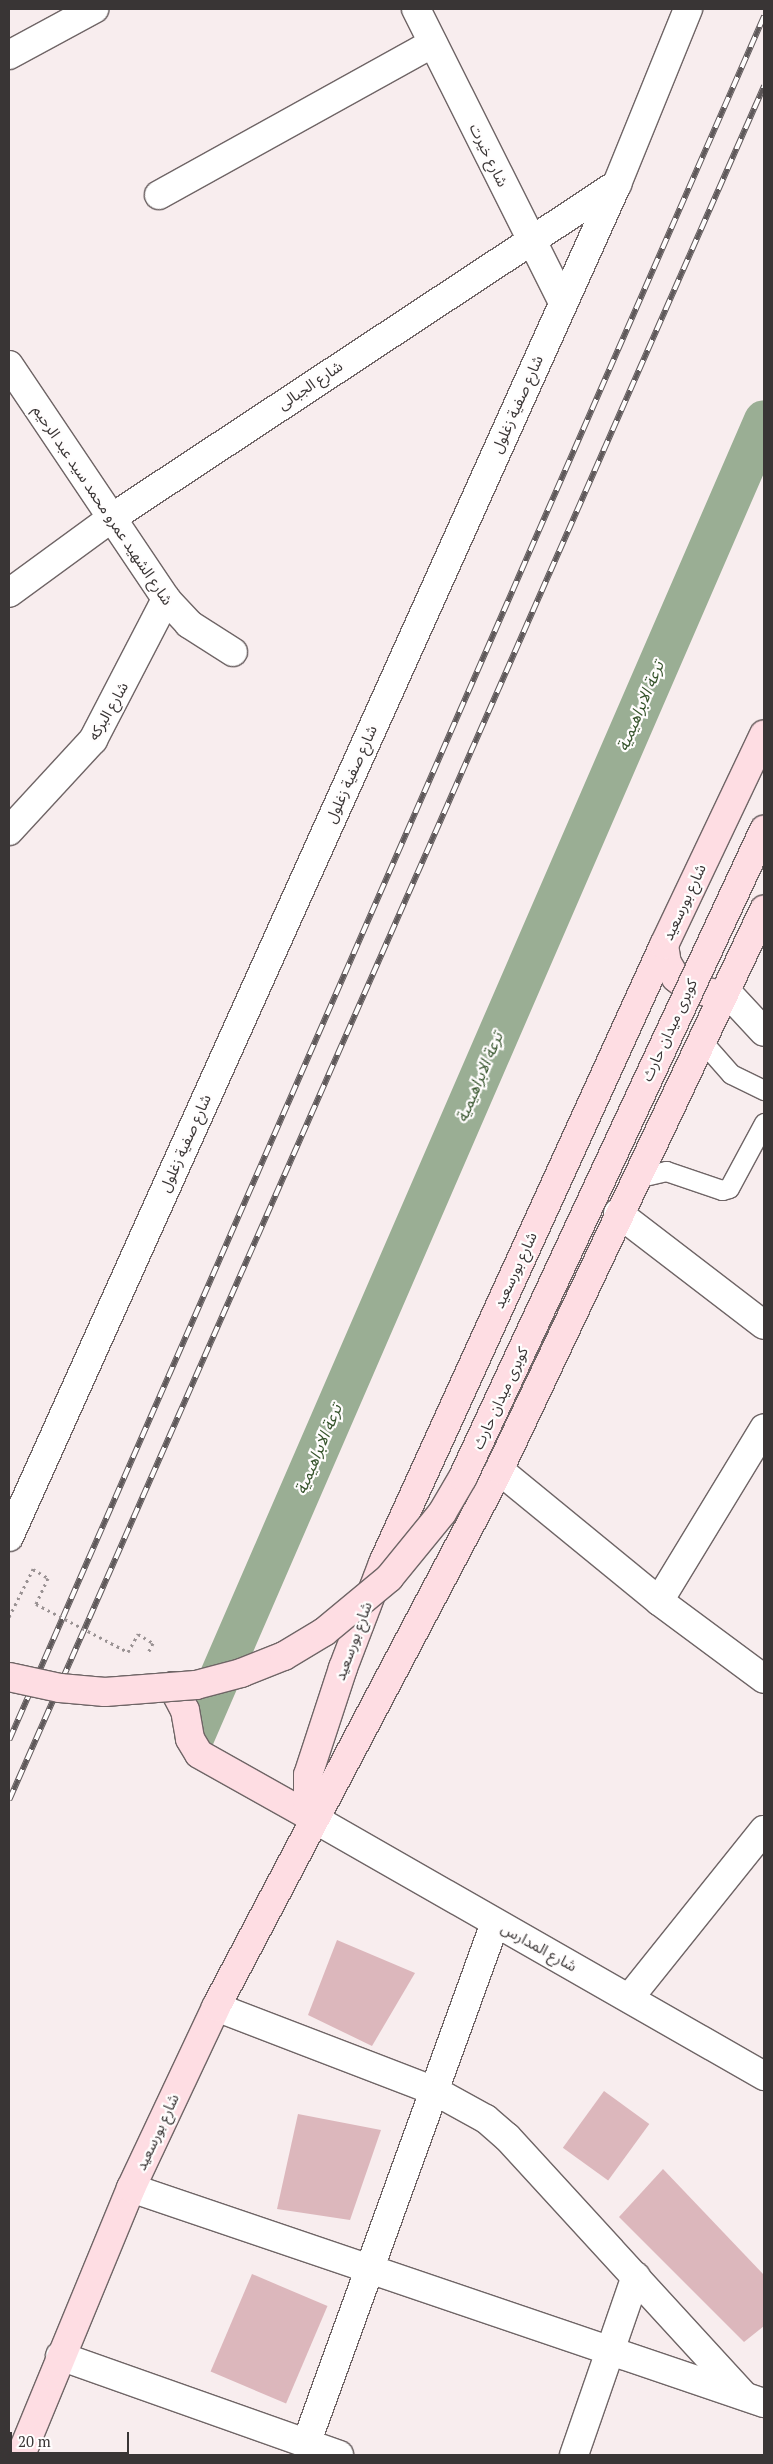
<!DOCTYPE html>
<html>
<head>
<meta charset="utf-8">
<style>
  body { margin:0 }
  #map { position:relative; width:773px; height:2464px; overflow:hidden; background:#f8edee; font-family:"PT Serif","Noto Sans Arabic",serif }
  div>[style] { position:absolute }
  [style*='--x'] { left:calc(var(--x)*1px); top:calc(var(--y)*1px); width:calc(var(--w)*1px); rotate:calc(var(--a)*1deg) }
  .canal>* { height:41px; margin:-20.5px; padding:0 20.5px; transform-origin:20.5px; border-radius:20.5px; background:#9aae94 }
  .building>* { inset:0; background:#dcb7bc; transform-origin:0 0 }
  .path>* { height:3px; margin-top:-1.5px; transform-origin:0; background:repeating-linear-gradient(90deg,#9a9293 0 2.5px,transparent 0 6.5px) }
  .roads { filter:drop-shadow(1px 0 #6f6566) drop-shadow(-1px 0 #6f6566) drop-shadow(0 1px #6f6566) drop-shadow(0 -1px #6f6566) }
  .service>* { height:19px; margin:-9.5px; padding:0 9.5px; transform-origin:9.5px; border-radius:9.5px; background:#fff }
  .minor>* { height:28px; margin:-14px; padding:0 14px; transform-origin:14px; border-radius:14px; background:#fff }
  .tertiary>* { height:28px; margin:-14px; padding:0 14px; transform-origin:14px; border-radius:14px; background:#fff }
  .secondary>* { height:28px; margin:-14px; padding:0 14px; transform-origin:14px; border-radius:14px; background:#fedde3 }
  .rail>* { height:5.5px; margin-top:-2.75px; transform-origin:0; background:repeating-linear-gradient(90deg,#fffdfd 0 11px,#5f595a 0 22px); box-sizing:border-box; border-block:1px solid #5f595a }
  .path-bridge>* { height:3px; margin-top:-1.5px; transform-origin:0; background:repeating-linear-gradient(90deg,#9a9293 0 2.5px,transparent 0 6.5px) }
  .bridges { filter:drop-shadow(1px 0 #6f6566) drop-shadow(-1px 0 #6f6566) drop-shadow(0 1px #6f6566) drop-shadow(0 -1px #6f6566) }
  .secondary-bridge>* { height:28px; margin:-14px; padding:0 14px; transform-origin:14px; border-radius:14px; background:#fedde3 }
  span { translate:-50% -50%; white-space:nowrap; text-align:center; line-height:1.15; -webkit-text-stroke:4.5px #fffdfd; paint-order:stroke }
  .street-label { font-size:15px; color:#393535 }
  .water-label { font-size:16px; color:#35532b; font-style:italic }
  .frame { position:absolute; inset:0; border:10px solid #393535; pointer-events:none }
  .scale { position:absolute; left:10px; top:2432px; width:119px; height:22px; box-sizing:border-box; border:2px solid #393535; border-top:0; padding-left:6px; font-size:15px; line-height:18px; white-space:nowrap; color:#393535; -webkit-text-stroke:4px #fffdfd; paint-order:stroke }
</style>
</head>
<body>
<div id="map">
  <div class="canal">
    <i style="--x:194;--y:1735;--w:1433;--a:-66.57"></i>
  </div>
  <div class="building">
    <i style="clip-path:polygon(337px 1940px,415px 1973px,372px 2046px,308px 2015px)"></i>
    <i style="left:604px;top:2091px;width:56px;height:70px;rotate:36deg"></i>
    <i style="clip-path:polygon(298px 2114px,381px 2130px,350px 2220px,277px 2209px)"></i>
    <i style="clip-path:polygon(663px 2169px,764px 2275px,764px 2326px,744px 2342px,619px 2217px)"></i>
    <i style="left:252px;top:2274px;width:82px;height:106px;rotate:23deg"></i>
  </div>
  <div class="path">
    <i style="--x:9;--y:1617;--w:54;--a:-63.4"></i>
    <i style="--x:33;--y:1569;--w:17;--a:31"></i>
    <i style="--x:48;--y:1578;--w:29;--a:115"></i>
    <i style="--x:128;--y:1652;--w:21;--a:-61"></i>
    <i style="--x:138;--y:1634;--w:17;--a:31"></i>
    <i style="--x:153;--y:1643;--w:11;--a:117"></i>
  </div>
  <div class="roads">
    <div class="service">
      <i style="--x:701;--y:1040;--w:45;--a:48.6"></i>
      <i style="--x:731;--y:1074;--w:37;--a:26"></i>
      <i style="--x:636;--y:1178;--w:31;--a:-13"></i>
      <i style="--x:666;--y:1171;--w:59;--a:18.7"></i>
      <i style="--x:722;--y:1190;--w:7;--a:-16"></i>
      <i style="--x:729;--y:1188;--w:74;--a:-61.7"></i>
    </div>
    <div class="minor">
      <i style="--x:416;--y:9;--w:328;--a:63.4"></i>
      <i style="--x:9;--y:55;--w:97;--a:-28.4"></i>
      <i style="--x:159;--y:195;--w:313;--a:-29"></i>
      <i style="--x:9;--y:365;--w:282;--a:56.1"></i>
      <i style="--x:166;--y:599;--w:34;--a:47"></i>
      <i style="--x:189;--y:624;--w:52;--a:32.5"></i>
      <i style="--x:9;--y:593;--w:125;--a:-36.2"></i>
      <i style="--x:110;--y:519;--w:608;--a:-33.45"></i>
      <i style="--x:9;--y:831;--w:124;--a:-47.3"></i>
      <i style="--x:93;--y:740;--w:159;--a:-62.6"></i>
      <i style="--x:725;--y:990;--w:57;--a:47.1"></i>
      <i style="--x:618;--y:1213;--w:184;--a:37.5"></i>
      <i style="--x:499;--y:1470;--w:207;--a:39.3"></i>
      <i style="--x:659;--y:1601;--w:131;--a:36.6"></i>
      <i style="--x:659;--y:1601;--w:202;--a:-58.7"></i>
      <i style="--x:313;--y:1818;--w:520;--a:29.77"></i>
      <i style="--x:630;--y:1997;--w:214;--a:-51.3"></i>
      <i style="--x:216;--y:2007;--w:235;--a:21"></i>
      <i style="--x:435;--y:2091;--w:58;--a:28.8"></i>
      <i style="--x:486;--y:2119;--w:28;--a:41"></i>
      <i style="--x:507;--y:2137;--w:351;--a:47.5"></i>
      <i style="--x:131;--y:2188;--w:669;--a:18.76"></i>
      <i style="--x:60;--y:2356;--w:296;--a:19.5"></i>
      <i style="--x:306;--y:2444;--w:554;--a:-70.06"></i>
      <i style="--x:574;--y:2455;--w:189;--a:-70.9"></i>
    </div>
    <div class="tertiary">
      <i style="--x:9;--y:1537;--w:1483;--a:-65.8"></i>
      <i style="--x:617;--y:184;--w:189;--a:-67.9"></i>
    </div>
    <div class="secondary">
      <i style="--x:664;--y:945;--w:18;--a:81"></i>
      <i style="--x:667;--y:963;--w:17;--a:59"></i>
      <i style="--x:676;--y:978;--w:18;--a:38"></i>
      <i style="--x:690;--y:989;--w:22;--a:10"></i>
      <i style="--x:172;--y:1686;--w:27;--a:62"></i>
      <i style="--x:185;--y:1710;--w:29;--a:80"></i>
      <i style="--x:190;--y:1739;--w:17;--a:59"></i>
      <i style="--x:199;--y:1754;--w:131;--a:29.3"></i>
      <i style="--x:313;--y:1818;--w:15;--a:-110"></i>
      <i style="--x:308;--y:1804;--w:29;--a:-90"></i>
      <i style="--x:308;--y:1775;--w:113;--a:-71.9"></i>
      <i style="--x:343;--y:1668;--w:112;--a:-69.1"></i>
      <i style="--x:383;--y:1563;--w:679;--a:-65.55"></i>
      <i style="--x:664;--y:945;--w:233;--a:-64.6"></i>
      <i style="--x:21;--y:2455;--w:289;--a:-67.6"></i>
      <i style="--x:131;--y:2188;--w:200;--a:-64.8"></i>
      <i style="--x:216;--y:2007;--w:607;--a:-62.21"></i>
      <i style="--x:499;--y:1470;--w:620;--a:-64.68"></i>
    </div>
  </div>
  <div class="rail">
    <i style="--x:9;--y:1740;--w:1882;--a:-66.35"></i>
    <i style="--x:9;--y:1800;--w:1873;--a:-66.23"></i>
  </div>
  <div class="path-bridge">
    <i style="--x:36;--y:1604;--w:104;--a:27.6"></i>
  </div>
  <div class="bridges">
    <div class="secondary-bridge">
      <i style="--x:9;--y:1677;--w:52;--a:12.2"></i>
      <i style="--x:60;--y:1688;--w:45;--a:5.1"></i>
      <i style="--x:105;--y:1692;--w:91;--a:-4.4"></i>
      <i style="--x:196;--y:1685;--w:47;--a:-14.9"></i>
      <i style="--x:241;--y:1673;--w:46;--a:-21.6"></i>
      <i style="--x:284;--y:1656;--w:47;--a:-31"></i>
      <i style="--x:324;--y:1632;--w:85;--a:-39.7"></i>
      <i style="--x:389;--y:1578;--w:84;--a:-50.8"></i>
      <i style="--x:442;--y:1513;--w:42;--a:-59.7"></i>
      <i style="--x:463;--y:1477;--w:714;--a:-65.05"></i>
    </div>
  </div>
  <div class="street-label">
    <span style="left:489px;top:155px;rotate:64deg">شارع خيرت</span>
    <span style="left:310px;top:385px;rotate:-34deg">شارع الجبالى</span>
    <span style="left:517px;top:404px;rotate:-66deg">شارع صفية زغلول</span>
    <span style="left:103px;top:505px;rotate:56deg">شارع الشهيد عمرو محمد سيد عبد الرحيم</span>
    <span style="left:108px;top:711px;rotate:-60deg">شارع البركه</span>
    <span style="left:351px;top:774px;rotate:-66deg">شارع صفية زغلول</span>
    <span style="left:684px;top:902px;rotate:-65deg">شارع بورسعيد</span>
    <span style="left:669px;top:1030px;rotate:-65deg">كوبرى ميدان حارث</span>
    <span style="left:185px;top:1143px;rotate:-66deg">شارع صفية زغلول</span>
    <span style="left:515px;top:1270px;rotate:-65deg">شارع بورسعيد</span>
    <span style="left:500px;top:1398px;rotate:-65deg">كوبرى ميدان حارث</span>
    <span style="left:353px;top:1641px;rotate:-70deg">شارع بورسعيد</span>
    <span style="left:539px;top:1947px;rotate:29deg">شارع المدارس</span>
    <span style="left:157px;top:2132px;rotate:-65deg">شارع بورسعيد</span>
  </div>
  <div class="water-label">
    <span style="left:640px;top:706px;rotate:-67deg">ترعة الابراهيمية</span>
    <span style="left:479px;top:1077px;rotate:-67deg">ترعة الابراهيمية</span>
    <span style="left:318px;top:1449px;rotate:-67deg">ترعة الابراهيمية</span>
  </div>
  <div class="frame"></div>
  <div class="scale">20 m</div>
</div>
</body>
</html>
